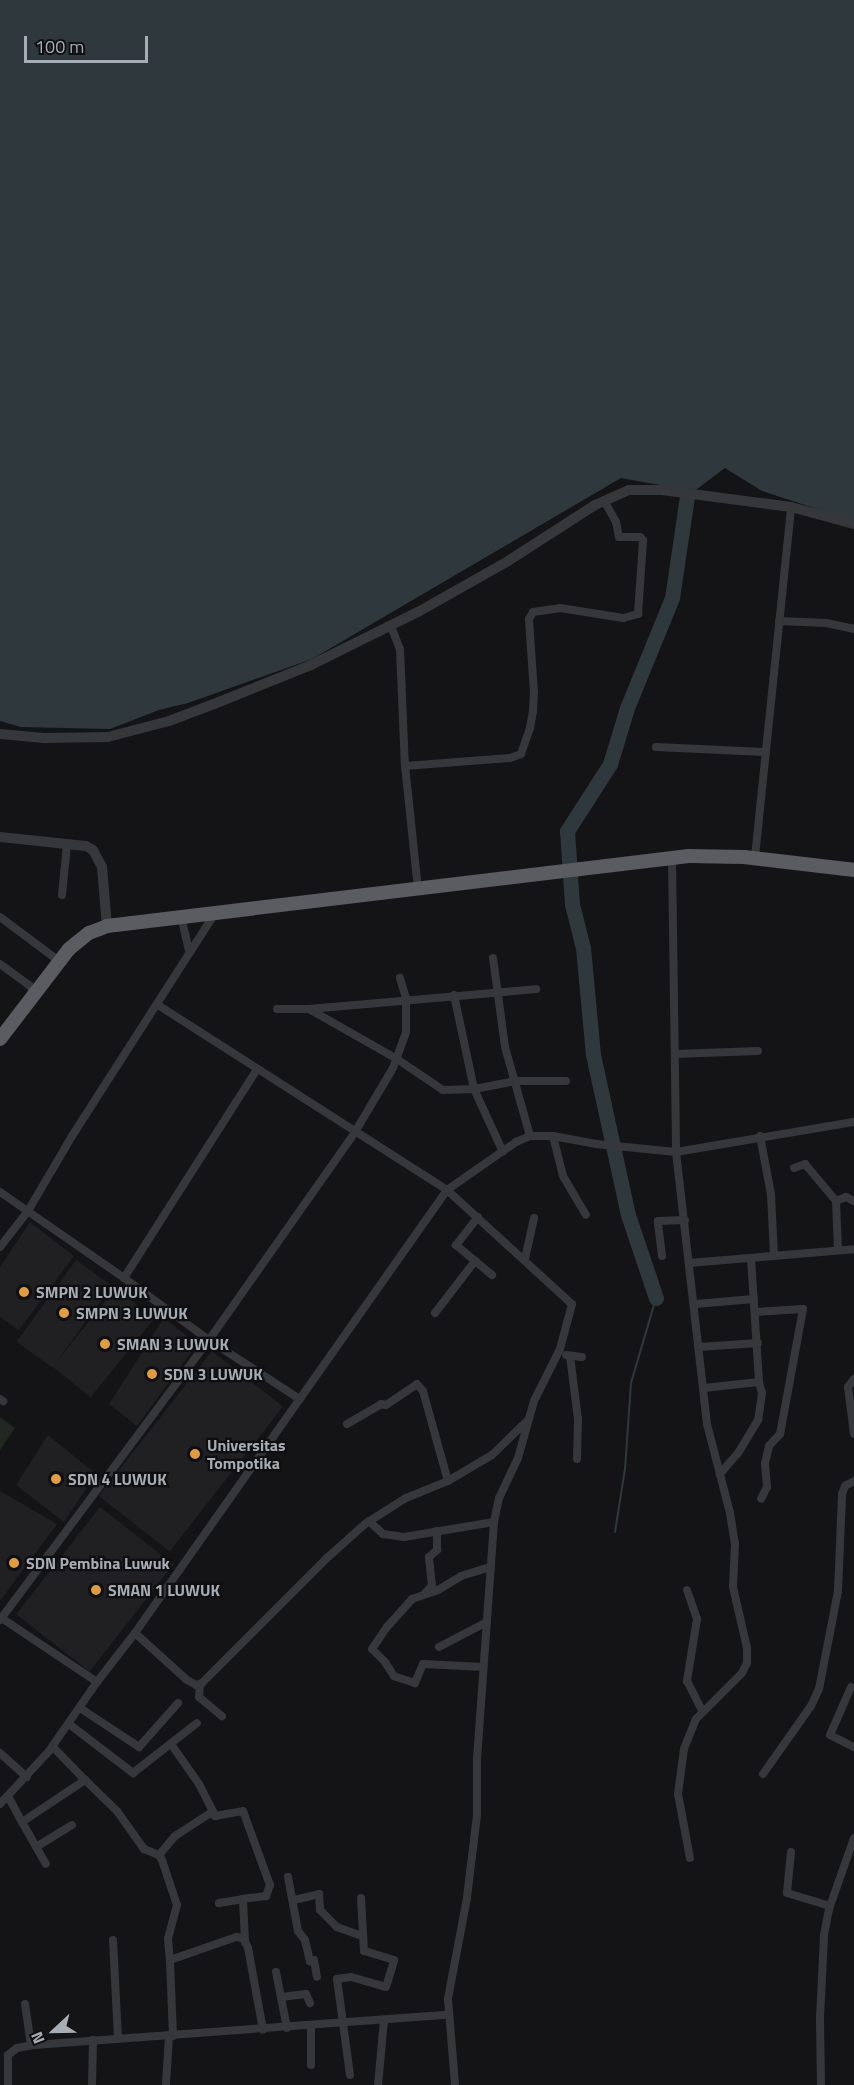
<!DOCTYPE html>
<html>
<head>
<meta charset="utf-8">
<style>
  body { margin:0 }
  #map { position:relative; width:854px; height:2085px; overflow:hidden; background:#141416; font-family:"Titillium Web",sans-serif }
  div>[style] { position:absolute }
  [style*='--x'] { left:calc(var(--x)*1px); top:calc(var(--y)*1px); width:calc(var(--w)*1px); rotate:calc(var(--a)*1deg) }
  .built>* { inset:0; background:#202022; transform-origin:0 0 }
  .green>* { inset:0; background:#212821 }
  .water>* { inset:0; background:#2f383d }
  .stream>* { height:2px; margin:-1px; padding:0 1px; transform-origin:1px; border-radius:1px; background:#2f383d }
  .river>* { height:15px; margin:-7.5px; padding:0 7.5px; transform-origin:7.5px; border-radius:7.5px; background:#2f383d }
  .minor>* { height:8px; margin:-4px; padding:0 4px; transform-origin:4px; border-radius:4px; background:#36373a }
  .tertiary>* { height:10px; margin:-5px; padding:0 5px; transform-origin:5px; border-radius:5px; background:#36373a }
  .trunk>* { height:14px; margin:-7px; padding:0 7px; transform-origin:7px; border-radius:7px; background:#5a5c62 }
  .dots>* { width:16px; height:16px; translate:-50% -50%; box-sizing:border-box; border:3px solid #0f0f11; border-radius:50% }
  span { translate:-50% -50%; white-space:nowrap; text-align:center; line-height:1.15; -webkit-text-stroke:4.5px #0f0f11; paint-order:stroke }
  .poi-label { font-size:16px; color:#a7adb4; font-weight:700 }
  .left { translate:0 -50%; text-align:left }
  .north { position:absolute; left:24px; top:2001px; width:60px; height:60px; -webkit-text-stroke:4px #0f0f11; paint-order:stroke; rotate:248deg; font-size:16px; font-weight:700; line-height:24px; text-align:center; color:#a7adb4 }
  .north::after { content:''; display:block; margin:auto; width:21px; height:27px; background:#a7adb4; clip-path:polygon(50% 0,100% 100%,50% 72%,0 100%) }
  .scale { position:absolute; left:24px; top:36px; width:124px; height:27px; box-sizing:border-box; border:3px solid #a7adb4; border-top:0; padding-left:8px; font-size:18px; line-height:21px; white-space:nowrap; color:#a7adb4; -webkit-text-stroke:4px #0f0f11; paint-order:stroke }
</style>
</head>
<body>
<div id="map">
  <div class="built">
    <i style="clip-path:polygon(30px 1222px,74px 1256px,19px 1330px,0 1317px,0 1267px)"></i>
    <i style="left:76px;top:1260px;width:44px;height:101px;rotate:36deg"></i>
    <i style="left:116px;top:1288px;width:49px;height:101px;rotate:39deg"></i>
    <i style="clip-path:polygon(164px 1318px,197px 1344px,137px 1426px,109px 1404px)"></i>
    <i style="left:212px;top:1351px;width:90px;height:184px;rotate:38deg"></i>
    <i style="clip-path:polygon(48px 1435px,96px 1474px,64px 1522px,16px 1485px)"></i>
    <i style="clip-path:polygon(0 1491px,57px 1524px,0 1601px)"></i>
    <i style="left:100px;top:1507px;width:93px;height:136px;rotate:38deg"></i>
  </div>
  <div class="green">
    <i style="clip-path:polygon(0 1417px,15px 1428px,0 1450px)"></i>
  </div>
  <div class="water">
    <i style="clip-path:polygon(0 0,854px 0,854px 521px,762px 491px,725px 468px,697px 489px,676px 488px,621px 478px,312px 659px,188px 703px,159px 710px,110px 729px,21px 727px,0 721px)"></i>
  </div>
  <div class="stream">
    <i style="--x:615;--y:1532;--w:64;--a:-81"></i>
    <i style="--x:625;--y:1469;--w:86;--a:-86"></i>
    <i style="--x:631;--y:1383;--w:89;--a:-73.6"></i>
  </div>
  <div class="river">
    <i style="--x:656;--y:1298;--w:88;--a:-108.6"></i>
    <i style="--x:628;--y:1215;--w:164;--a:-102.3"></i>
    <i style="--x:593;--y:1055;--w:107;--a:-95.3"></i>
    <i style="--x:583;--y:948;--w:45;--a:-104"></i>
    <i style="--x:572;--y:904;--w:73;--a:-93.9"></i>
    <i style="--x:567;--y:831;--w:80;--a:-57.3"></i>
    <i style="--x:610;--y:764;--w:59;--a:-73.1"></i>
    <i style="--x:627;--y:708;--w:119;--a:-67.8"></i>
    <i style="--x:672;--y:598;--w:110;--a:-81.6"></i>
  </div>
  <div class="minor">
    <i style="--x:779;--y:621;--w:47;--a:2.4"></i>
    <i style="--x:826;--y:623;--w:29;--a:12"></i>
    <i style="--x:391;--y:626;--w:25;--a:69"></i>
    <i style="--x:400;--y:649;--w:117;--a:87.6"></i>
    <i style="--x:656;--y:747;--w:110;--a:2.6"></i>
    <i style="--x:755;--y:857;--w:352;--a:-84.1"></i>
    <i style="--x:672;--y:858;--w:294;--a:89.2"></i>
    <i style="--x:676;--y:1152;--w:274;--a:83.5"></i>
    <i style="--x:707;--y:1424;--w:92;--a:75.5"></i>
    <i style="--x:730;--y:1513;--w:30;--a:81"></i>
    <i style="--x:735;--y:1543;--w:44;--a:92.6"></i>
    <i style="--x:733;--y:1587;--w:63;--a:77.1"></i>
    <i style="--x:747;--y:1648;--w:15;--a:90"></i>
    <i style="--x:747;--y:1663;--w:11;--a:117"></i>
    <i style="--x:742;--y:1673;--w:65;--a:135"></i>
    <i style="--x:696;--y:1719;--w:32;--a:112"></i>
    <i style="--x:684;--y:1749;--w:45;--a:97.6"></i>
    <i style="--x:678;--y:1794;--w:65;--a:79.4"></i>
    <i style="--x:418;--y:889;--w:124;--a:-96"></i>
    <i style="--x:405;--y:766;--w:105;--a:-4.4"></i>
    <i style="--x:510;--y:758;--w:12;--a:-20"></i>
    <i style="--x:521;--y:754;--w:28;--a:-71"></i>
    <i style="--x:530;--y:728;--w:17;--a:-80"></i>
    <i style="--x:533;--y:711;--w:18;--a:-87"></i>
    <i style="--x:534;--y:693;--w:74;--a:-93.9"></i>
    <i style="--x:529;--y:619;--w:8;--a:-60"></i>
    <i style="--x:533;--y:612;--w:27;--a:-8"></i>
    <i style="--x:560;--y:608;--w:64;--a:9"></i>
    <i style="--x:623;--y:618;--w:16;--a:-15"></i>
    <i style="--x:638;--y:614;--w:74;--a:-86.1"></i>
    <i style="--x:643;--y:540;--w:4;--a:-135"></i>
    <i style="--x:640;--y:537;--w:21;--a:180"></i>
    <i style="--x:619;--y:537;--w:15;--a:-101"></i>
    <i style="--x:616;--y:522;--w:25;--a:-119"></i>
    <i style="--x:62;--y:895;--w:51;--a:-84.4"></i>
    <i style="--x:181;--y:916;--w:36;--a:77"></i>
    <i style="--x:0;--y:917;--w:74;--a:36.7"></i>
    <i style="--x:493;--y:958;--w:90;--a:82.3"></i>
    <i style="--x:505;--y:1047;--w:92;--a:74.3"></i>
    <i style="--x:0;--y:964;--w:36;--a:36"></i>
    <i style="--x:29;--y:985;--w:10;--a:53"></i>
    <i style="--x:454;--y:995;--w:96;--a:78"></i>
    <i style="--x:474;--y:1089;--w:69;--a:65.3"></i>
    <i style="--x:158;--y:1005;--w:343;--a:32.6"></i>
    <i style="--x:447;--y:1190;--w:169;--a:42.4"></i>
    <i style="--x:572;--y:1304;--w:47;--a:104.9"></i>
    <i style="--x:560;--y:1349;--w:58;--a:116.6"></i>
    <i style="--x:534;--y:1401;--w:59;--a:105.7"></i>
    <i style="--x:518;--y:1458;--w:44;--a:115.4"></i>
    <i style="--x:499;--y:1498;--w:25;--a:102"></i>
    <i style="--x:494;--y:1522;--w:238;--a:94.1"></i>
    <i style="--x:477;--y:1759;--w:56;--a:90"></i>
    <i style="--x:477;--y:1815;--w:84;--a:96.9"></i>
    <i style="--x:467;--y:1898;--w:103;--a:100.7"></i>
    <i style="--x:448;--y:1999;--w:86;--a:85.3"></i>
    <i style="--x:277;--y:1009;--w:32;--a:0"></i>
    <i style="--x:309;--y:1009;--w:101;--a:29.6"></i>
    <i style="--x:397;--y:1059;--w:55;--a:34"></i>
    <i style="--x:443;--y:1090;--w:31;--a:-2"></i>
    <i style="--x:474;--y:1089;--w:43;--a:-10.8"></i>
    <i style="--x:516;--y:1081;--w:50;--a:0"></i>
    <i style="--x:309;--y:1009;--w:228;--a:-5"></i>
    <i style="--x:675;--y:1054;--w:83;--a:-2.1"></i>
    <i style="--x:553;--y:1136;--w:41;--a:76"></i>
    <i style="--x:563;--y:1176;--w:45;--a:59.5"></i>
    <i style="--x:760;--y:1136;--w:59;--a:79.3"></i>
    <i style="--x:771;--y:1194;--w:61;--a:87.2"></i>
    <i style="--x:794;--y:1168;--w:12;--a:-20"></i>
    <i style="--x:805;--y:1164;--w:48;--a:50"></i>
    <i style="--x:836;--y:1201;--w:49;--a:87.7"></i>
    <i style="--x:0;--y:1192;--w:151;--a:34.7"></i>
    <i style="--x:124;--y:1278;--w:105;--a:36.1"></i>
    <i style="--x:209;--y:1340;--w:106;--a:33.1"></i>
    <i style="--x:836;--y:1201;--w:11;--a:-22"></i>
    <i style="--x:846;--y:1197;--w:9;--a:27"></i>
    <i style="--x:478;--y:1217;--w:36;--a:128"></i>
    <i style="--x:456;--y:1245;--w:47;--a:39.8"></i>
    <i style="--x:0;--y:1247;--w:46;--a:-52.1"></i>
    <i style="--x:28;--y:1211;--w:87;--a:-59.6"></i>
    <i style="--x:72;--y:1136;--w:265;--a:-57.3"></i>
    <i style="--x:662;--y:1256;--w:35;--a:-97"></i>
    <i style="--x:658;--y:1221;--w:27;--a:-2"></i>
    <i style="--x:751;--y:1258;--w:124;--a:86.3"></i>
    <i style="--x:525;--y:1259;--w:42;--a:-77.6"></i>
    <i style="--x:689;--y:1263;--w:166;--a:-4.8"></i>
    <i style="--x:124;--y:1278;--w:248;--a:-57.5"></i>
    <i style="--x:695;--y:1304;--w:59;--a:-4.8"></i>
    <i style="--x:755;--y:1312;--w:48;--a:-3.6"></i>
    <i style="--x:803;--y:1309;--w:127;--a:100.4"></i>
    <i style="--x:780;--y:1434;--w:16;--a:133"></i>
    <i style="--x:769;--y:1446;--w:18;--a:103"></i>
    <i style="--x:765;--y:1464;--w:23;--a:85"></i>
    <i style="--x:767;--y:1487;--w:13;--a:117"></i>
    <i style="--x:435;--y:1313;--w:66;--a:-52.4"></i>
    <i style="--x:699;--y:1347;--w:59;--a:-3.9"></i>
    <i style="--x:566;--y:1355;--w:16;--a:7"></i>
    <i style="--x:570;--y:1356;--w:64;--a:82.8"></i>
    <i style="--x:578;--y:1419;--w:40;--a:91.4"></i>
    <i style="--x:854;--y:1379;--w:10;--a:127"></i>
    <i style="--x:848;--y:1387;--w:47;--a:82.7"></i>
    <i style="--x:704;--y:1388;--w:55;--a:-6.2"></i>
    <i style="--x:759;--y:1382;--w:11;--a:75"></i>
    <i style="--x:762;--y:1393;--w:27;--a:98"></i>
    <i style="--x:758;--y:1420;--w:39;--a:121"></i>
    <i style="--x:738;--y:1453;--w:28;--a:131"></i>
    <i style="--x:0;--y:1399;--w:4;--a:34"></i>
    <i style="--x:347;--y:1424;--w:39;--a:-30"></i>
    <i style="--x:381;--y:1404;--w:5;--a:11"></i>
    <i style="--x:386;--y:1405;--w:37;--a:-34"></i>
    <i style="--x:417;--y:1384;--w:9;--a:49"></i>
    <i style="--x:423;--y:1391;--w:93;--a:74.5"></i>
    <i style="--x:369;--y:1521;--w:19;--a:43"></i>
    <i style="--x:383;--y:1534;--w:21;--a:8"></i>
    <i style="--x:404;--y:1537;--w:91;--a:-9.5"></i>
    <i style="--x:687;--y:1590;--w:31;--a:71"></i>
    <i style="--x:697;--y:1619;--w:63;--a:99.2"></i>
    <i style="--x:687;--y:1681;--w:34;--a:63"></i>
    <i style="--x:425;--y:1593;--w:10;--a:-45"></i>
    <i style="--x:432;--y:1586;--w:29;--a:-96"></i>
    <i style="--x:429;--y:1557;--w:11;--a:-41"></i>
    <i style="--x:437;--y:1550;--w:19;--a:-90"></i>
    <i style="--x:0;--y:1617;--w:117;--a:33.8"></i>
    <i style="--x:97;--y:1682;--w:62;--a:-52.2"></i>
    <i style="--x:135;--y:1633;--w:542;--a:-54.84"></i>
    <i style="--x:447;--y:1190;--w:84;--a:-34.8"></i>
    <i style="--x:516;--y:1142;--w:15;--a:-23"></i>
    <i style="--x:530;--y:1136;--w:23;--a:0"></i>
    <i style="--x:553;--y:1136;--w:44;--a:10.5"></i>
    <i style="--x:596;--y:1144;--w:80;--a:5.7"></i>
    <i style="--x:676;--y:1152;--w:181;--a:-9.6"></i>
    <i style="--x:0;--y:1620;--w:349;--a:-53.3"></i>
    <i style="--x:209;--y:1340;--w:254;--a:-54.9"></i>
    <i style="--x:355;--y:1132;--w:74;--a:-59.3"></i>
    <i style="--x:393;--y:1068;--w:38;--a:-70"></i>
    <i style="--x:406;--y:1032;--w:34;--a:-90"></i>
    <i style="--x:406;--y:998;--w:21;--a:-107"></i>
    <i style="--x:135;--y:1633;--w:70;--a:42.1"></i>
    <i style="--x:187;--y:1680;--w:10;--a:29"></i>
    <i style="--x:196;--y:1685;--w:6;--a:-18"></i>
    <i style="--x:202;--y:1683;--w:177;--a:-45"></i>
    <i style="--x:327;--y:1558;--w:51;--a:-41.8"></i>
    <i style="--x:365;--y:1524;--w:49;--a:-32.4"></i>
    <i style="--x:406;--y:1498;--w:45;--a:-22"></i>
    <i style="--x:448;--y:1481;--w:51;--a:-30.6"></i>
    <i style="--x:492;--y:1455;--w:49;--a:-44.2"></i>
    <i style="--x:439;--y:1647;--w:54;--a:-27.5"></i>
    <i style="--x:483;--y:1667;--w:60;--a:-177.1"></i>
    <i style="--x:423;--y:1664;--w:21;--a:113"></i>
    <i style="--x:415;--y:1683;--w:22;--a:-162"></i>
    <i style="--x:394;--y:1676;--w:17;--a:-123"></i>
    <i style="--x:385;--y:1662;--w:18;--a:-135"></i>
    <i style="--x:372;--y:1649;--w:27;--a:-56"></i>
    <i style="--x:387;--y:1627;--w:38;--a:-48"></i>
    <i style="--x:412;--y:1599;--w:28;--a:-19"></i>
    <i style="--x:438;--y:1590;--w:27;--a:-31"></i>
    <i style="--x:461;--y:1576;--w:31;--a:-17"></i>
    <i style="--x:200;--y:1685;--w:12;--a:95"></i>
    <i style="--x:199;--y:1697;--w:30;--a:40"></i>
    <i style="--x:851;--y:1687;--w:52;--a:113.6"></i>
    <i style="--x:830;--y:1735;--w:27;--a:27"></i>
    <i style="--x:80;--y:1708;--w:71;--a:33.5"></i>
    <i style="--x:139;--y:1747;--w:59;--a:-48.4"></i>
    <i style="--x:69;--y:1724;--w:81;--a:37.4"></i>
    <i style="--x:133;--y:1773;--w:81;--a:-38"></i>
    <i style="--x:171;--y:1744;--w:49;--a:55"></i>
    <i style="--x:199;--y:1784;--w:36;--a:63"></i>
    <i style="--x:215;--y:1816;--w:28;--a:-10"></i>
    <i style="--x:243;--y:1811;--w:79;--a:70"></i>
    <i style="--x:270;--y:1885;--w:12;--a:110"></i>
    <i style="--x:266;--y:1896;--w:23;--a:173"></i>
    <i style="--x:0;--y:1753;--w:36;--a:42"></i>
    <i style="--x:763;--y:1774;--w:83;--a:-54.8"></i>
    <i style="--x:811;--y:1706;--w:19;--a:-65"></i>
    <i style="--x:819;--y:1689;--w:100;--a:-79"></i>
    <i style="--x:838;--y:1591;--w:97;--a:-87.6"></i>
    <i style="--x:842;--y:1494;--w:9;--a:-69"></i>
    <i style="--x:845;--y:1486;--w:10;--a:-29"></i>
    <i style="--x:85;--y:1780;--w:45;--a:44.1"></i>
    <i style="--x:117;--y:1811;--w:47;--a:54.6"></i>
    <i style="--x:144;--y:1849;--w:16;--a:22"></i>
    <i style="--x:159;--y:1855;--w:6;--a:59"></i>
    <i style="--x:162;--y:1860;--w:47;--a:71.6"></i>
    <i style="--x:177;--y:1905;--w:35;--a:105"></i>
    <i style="--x:168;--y:1939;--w:21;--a:85"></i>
    <i style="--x:8;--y:1796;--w:30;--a:62"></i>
    <i style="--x:22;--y:1822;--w:76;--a:-33.7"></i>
    <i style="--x:85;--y:1780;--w:46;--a:-134.1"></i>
    <i style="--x:0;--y:1804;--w:72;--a:-47.2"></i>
    <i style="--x:49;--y:1751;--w:84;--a:-55.2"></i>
    <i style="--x:22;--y:1822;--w:48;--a:60.3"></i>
    <i style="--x:36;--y:1847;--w:42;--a:-31.4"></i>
    <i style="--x:791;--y:1852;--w:41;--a:95.6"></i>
    <i style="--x:787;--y:1893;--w:45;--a:16.8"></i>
    <i style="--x:159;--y:1855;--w:25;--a:-50"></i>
    <i style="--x:175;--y:1836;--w:44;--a:-33"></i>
    <i style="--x:288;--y:1877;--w:55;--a:79.5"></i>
    <i style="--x:298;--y:1931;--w:11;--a:52"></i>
    <i style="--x:305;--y:1940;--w:22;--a:77"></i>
    <i style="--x:310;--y:1961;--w:4;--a:-14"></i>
    <i style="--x:314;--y:1960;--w:17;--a:80"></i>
    <i style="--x:294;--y:1900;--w:26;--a:-13"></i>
    <i style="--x:319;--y:1894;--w:16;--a:86"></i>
    <i style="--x:320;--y:1910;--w:24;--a:45"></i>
    <i style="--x:337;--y:1927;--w:27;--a:20"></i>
    <i style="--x:219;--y:1903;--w:24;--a:-9"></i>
    <i style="--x:243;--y:1899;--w:43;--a:87.3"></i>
    <i style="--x:113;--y:1940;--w:99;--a:87.1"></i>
    <i style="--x:276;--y:1972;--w:57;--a:78.9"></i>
    <i style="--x:281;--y:1997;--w:25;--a:-7"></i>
    <i style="--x:306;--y:1994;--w:10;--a:66"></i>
    <i style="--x:25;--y:2004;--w:41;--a:81.7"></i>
    <i style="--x:311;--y:2026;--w:39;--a:90"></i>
    <i style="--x:173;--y:2036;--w:76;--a:-92.3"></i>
    <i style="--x:170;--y:1960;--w:70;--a:-19.2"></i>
    <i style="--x:236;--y:1937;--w:7;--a:8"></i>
    <i style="--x:243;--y:1938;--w:11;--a:63"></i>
    <i style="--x:248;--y:1948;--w:83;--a:79.6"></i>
    <i style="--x:350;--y:2075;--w:97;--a:-97.7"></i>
    <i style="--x:337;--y:1979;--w:14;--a:-8"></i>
    <i style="--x:351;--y:1977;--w:36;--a:16"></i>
    <i style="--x:386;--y:1987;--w:28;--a:-73"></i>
    <i style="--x:394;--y:1960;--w:31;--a:-163"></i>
    <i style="--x:364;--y:1951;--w:53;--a:-93.2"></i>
    <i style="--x:8;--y:2085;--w:30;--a:-90"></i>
    <i style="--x:8;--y:2055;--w:11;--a:-38"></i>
    <i style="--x:17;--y:2048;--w:17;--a:-10"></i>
    <i style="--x:34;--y:2045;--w:414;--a:-4.2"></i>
    <i style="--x:92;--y:2085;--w:45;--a:-88.7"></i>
    <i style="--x:166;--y:2085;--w:49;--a:-86.5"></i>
    <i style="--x:378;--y:2085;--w:65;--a:-84.7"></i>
    <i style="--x:821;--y:2085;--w:67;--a:-90.9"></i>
    <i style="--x:820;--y:2018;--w:83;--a:-87.2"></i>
    <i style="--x:824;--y:1935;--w:26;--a:-79"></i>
    <i style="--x:829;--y:1909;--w:75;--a:-70.6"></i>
  </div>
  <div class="tertiary">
    <i style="--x:0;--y:734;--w:44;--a:5.2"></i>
    <i style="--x:44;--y:738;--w:64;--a:-0.9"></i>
    <i style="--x:108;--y:737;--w:63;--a:-14.7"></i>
    <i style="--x:169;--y:721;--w:48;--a:-20.7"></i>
    <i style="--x:214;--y:704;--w:105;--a:-21.9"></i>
    <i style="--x:311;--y:665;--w:119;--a:-26.4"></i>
    <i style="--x:418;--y:612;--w:103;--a:-29.5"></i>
    <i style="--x:508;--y:561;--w:103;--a:-32.8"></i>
    <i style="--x:595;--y:505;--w:37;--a:-24"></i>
    <i style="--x:629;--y:490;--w:33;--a:0"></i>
    <i style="--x:662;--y:490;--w:130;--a:7.5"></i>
    <i style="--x:791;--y:507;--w:65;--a:15.1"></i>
    <i style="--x:0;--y:837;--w:86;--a:6"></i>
    <i style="--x:86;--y:846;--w:8;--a:30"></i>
    <i style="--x:93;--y:850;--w:19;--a:62"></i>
    <i style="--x:102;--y:867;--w:59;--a:85.2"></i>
  </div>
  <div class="trunk">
    <i style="--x:0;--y:1039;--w:113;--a:-52.5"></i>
    <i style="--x:69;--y:949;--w:26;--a:-39"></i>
    <i style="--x:89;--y:933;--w:19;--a:-21"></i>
    <i style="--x:107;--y:926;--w:586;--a:-6.86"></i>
    <i style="--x:689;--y:856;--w:55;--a:1"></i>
    <i style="--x:744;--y:857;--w:111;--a:6.7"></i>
  </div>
  <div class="dots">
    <i style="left:24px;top:1292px;background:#de9c44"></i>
    <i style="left:64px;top:1313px;background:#de9c44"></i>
    <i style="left:105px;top:1344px;background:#de9c44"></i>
    <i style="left:152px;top:1374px;background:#de9c44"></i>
    <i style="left:195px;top:1454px;background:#de9c44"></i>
    <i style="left:56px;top:1479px;background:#de9c44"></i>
    <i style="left:14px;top:1563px;background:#de9c44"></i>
    <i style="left:96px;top:1590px;background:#de9c44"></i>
  </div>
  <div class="poi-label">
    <span class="left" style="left:36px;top:1292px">SMPN 2 LUWUK</span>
    <span class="left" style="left:76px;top:1313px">SMPN 3 LUWUK</span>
    <span class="left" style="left:117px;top:1344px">SMAN 3 LUWUK</span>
    <span class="left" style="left:164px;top:1374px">SDN 3 LUWUK</span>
    <span class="left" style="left:207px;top:1454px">Universitas<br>Tompotika</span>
    <span class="left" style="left:68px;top:1479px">SDN 4 LUWUK</span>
    <span class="left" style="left:26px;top:1563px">SDN Pembina Luwuk</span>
    <span class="left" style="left:108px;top:1590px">SMAN 1 LUWUK</span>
  </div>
  <div class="north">N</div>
  <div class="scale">100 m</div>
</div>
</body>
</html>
